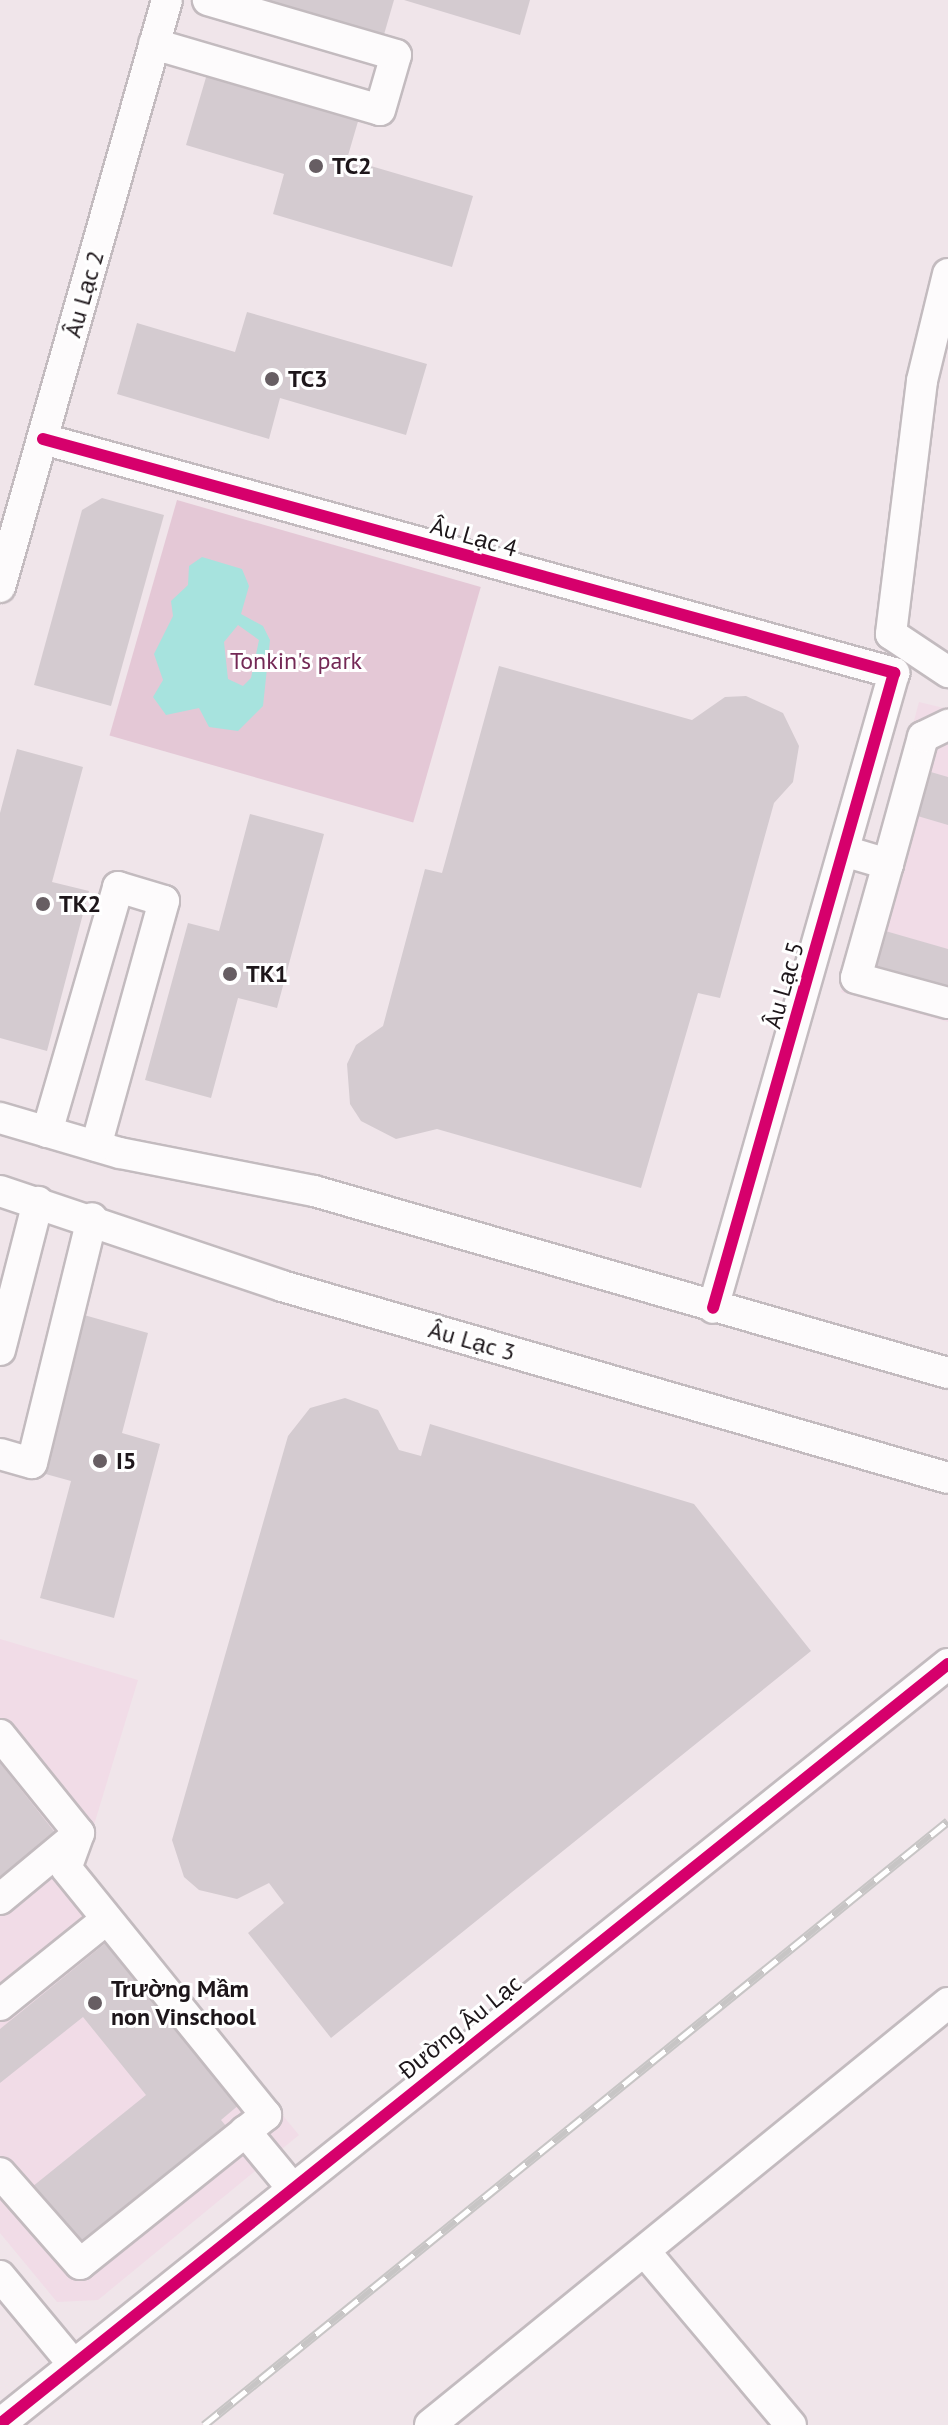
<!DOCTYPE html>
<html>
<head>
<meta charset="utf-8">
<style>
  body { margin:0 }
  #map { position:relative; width:948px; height:2425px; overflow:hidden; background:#f0e5ea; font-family:"PT Sans",sans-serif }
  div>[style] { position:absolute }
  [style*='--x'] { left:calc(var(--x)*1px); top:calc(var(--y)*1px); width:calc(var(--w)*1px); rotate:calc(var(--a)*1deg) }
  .built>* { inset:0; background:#f1dce7 }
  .green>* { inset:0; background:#e4c8d6; transform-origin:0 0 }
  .water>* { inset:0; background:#a7e3de }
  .building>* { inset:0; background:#d4cbd0 }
  .roads { filter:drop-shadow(2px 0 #c3bbbf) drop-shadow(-2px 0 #c3bbbf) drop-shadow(0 2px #c3bbbf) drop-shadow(0 -2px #c3bbbf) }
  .minor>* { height:30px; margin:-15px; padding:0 15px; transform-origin:15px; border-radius:15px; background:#fdfbfc }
  .rail>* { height:9px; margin-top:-4.5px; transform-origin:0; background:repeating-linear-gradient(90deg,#fff 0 18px,#c7c5c5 0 36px); box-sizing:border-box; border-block:2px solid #c7c5c5 }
  .cycleway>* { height:12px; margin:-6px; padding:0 6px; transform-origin:6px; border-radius:6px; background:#d6006c }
  .dots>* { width:22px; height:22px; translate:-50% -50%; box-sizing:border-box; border:4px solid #fff; border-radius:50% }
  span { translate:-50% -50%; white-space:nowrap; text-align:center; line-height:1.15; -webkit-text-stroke:6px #fff; paint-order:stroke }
  .poi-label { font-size:24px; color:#1d161a; font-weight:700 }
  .left { translate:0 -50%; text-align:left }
  .street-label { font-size:24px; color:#1d161a }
  .park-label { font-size:24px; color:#742956 }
</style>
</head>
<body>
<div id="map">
  <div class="built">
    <i style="clip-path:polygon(919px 702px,948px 709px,948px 1022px,841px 992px)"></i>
    <i style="clip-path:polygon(0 1639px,138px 1680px,80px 1871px,299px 2135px,98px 2300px,57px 2302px,0 2233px)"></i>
  </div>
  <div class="green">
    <i style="left:177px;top:500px;width:316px;height:245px;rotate:16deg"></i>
  </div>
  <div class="water">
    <i style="clip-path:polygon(evenodd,202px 557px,242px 569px,249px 586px,241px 614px,263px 626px,270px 640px,263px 706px,238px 731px,209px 727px,199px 708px,166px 715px,153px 697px,163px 680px,154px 654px,173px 616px,171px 601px,188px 585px,189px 566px,202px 557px,238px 625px,259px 640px,251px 678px,243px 686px,228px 679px,224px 642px,238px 625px)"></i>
  </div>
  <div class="building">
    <i style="clip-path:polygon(255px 0,394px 0,383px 38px)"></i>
    <i style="clip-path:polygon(404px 0,530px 0,520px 35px)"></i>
    <i style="clip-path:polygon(207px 74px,359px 118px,347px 159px,473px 196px,452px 267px,273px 214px,284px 174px,186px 145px)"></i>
    <i style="clip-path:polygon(247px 312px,427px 364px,406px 435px,280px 398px,269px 439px,117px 394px,137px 323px,235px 352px)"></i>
    <i style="clip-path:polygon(102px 498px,164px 515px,111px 706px,34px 685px,82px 510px)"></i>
    <i style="clip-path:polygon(499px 666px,692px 720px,725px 697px,746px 696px,783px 713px,799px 746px,793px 782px,774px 803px,720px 998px,698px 993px,641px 1188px,437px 1129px,396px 1139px,361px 1121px,350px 1104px,347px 1064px,356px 1045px,383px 1026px,425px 869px,442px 873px)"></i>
    <i style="clip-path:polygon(17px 749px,83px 767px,52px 882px,89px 891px,47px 1051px,0 1038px,0 813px)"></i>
    <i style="clip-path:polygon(917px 768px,948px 777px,948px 825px,904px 812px)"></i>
    <i style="clip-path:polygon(250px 814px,324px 834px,277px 1008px,238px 998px,211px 1098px,145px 1080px,188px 923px,219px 931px)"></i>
    <i style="clip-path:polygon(875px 928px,948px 949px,948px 991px,864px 968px)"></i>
    <i style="clip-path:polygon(84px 1315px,148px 1333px,122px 1433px,160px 1444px,114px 1618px,40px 1598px,71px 1481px,42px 1473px)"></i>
    <i style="clip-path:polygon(345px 1398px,378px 1410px,399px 1450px,421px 1456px,430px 1424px,694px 1504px,811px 1651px,331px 2038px,248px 1933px,284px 1903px,269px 1883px,237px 1899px,199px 1890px,184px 1877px,172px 1840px,288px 1436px,310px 1408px)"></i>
    <i style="clip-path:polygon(0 1763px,57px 1835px,0 1888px)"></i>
    <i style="clip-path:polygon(108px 1941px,240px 2104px,221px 2120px,226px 2126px,74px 2248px,27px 2191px,146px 2095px,83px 2017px,0 2083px,0 2029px)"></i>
  </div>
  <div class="roads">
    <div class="minor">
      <i style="--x:154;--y:44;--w:235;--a:16.3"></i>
      <i style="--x:380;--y:110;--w:57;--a:-73.8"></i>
      <i style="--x:396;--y:55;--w:196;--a:-163.7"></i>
      <i style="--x:948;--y:274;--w:110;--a:103.7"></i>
      <i style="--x:922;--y:381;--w:255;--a:97"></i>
      <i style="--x:891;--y:634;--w:69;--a:33.7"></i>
      <i style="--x:43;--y:439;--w:883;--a:15.37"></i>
      <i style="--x:894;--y:673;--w:660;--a:105.91"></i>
      <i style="--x:0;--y:587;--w:610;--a:-74.12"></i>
      <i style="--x:844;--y:851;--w:46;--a:16.5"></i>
      <i style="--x:888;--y:864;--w:132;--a:-74.6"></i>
      <i style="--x:923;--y:737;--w:28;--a:-26"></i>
      <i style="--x:888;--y:864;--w:118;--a:105.7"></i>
      <i style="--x:856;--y:978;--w:95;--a:15.2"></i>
      <i style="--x:0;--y:1118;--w:125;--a:16.3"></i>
      <i style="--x:120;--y:1153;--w:198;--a:11.1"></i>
      <i style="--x:314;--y:1191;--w:660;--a:16.02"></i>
      <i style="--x:47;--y:1132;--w:255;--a:-73.8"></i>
      <i style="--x:118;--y:887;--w:48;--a:16.9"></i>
      <i style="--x:164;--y:901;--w:254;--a:105.5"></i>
      <i style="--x:0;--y:1191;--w:298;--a:18.6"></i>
      <i style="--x:282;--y:1286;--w:693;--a:16.08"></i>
      <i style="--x:0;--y:1350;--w:153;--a:-75.6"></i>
      <i style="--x:0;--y:1454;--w:33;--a:16"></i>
      <i style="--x:32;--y:1463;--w:252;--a:-76.2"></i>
      <i style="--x:0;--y:1735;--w:126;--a:51.1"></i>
      <i style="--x:79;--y:1833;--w:37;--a:110"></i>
      <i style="--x:66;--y:1868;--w:318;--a:51"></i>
      <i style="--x:266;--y:2115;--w:238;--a:141.3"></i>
      <i style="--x:80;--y:2264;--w:121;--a:-131.3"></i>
      <i style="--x:0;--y:1899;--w:99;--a:-39.7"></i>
      <i style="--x:0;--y:2005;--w:137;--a:-38.8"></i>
      <i style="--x:245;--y:2131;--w:75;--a:50.4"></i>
      <i style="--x:646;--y:2253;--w:225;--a:49.9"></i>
      <i style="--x:0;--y:2276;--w:114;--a:50.3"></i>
      <i style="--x:0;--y:2424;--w:1215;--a:-38.72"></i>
      <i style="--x:430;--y:2425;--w:668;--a:-39.17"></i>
    </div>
  </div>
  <div class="rail">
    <i style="--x:204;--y:2425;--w:958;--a:-39.07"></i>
  </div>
  <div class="cycleway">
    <i style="--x:43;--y:439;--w:883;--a:15.37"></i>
    <i style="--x:894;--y:673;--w:660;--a:105.91"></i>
    <i style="--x:0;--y:2424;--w:1215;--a:-38.72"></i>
  </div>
  <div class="dots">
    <i style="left:316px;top:166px;background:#675e63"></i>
    <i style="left:272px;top:379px;background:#675e63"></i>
    <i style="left:43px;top:904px;background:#675e63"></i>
    <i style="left:230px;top:974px;background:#675e63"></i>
    <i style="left:100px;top:1461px;background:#675e63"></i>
    <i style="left:95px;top:2003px;background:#675e63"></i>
  </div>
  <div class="poi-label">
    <span class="left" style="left:332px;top:166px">TC2</span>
    <span class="left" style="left:288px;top:379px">TC3</span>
    <span class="left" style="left:59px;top:904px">TK2</span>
    <span class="left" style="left:246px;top:974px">TK1</span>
    <span class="left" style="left:116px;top:1461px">I5</span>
    <span class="left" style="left:111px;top:2003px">Trường Mầm<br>non Vinschool</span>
  </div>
  <div class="street-label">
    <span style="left:84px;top:294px;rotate:-74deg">Âu Lạc 2</span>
    <span style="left:474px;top:537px;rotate:16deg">Âu Lạc 4</span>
    <span style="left:784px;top:985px;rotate:-74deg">Âu Lạc 5</span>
    <span style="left:472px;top:1341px;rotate:16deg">Âu Lạc 3</span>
    <span style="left:460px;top:2027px;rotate:-39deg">Đường Âu Lạc</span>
  </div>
  <div class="park-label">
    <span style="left:296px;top:661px">Tonkin's park</span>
  </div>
</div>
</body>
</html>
